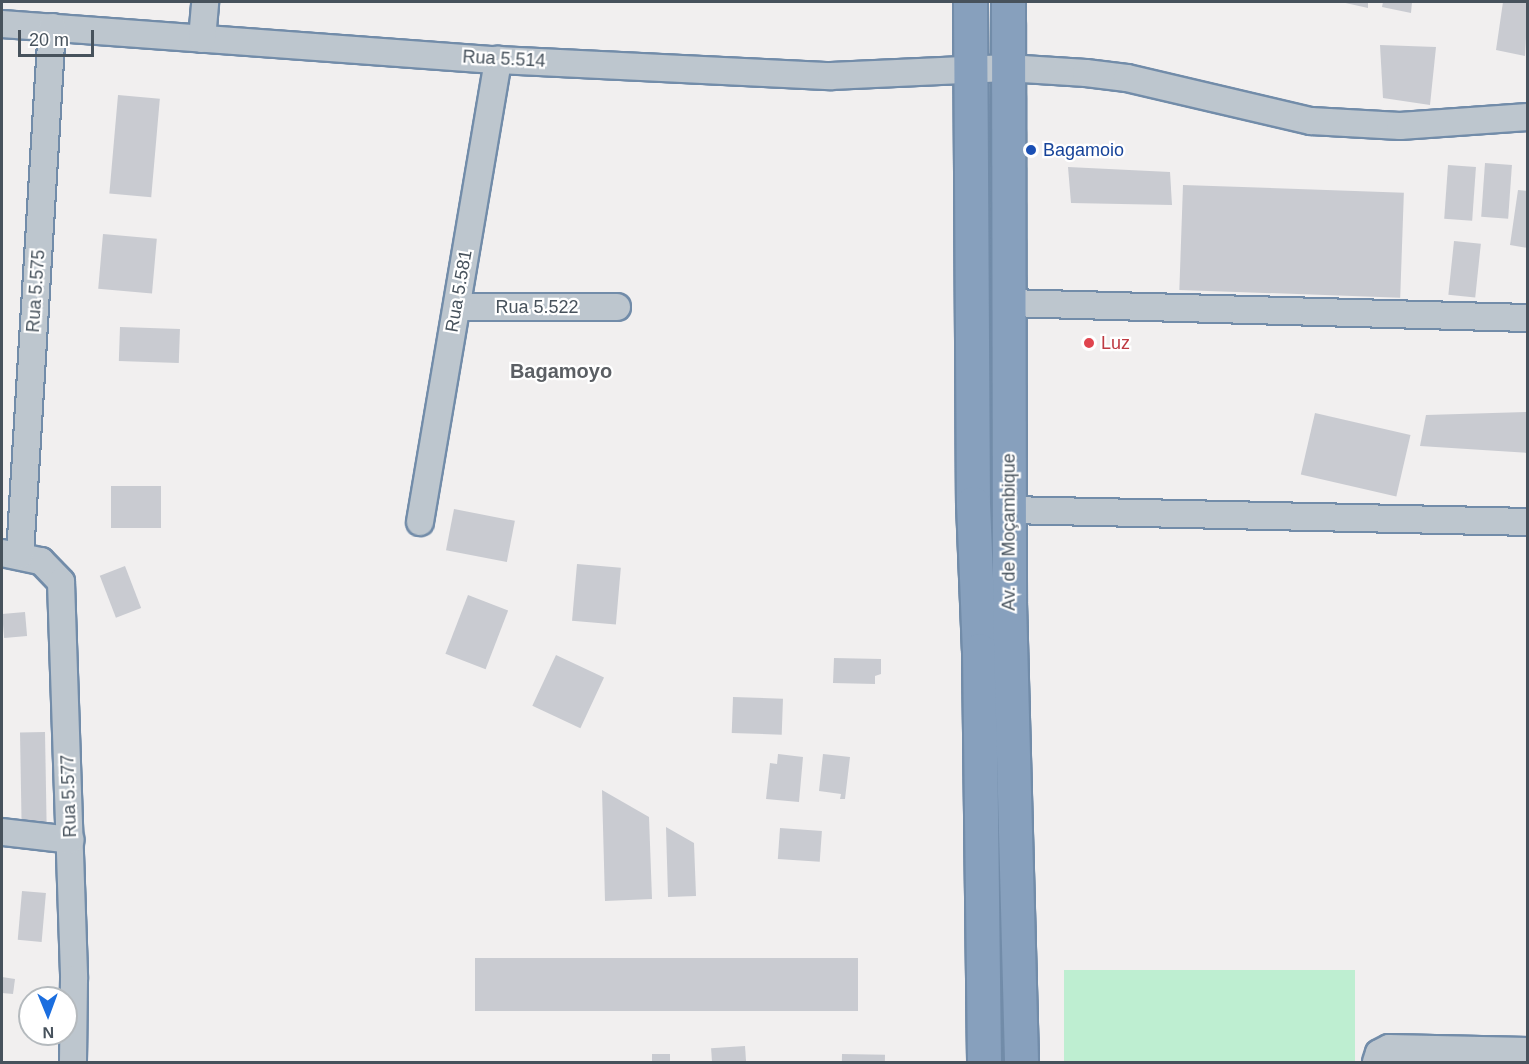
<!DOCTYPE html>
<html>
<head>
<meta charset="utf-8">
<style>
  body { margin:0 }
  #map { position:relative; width:1529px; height:1064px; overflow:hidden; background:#f1efef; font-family:Arial,sans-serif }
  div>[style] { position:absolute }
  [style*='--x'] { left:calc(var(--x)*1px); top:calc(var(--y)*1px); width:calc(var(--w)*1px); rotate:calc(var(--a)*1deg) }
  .green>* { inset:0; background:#beeed1; transform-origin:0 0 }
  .building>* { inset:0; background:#c9cbd1; transform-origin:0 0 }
  .roads { filter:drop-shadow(2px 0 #728ca9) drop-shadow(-2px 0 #728ca9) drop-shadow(0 2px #728ca9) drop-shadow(0 -2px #728ca9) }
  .minor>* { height:26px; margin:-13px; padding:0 13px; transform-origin:13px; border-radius:13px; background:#bdc6ce }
  .highway>* { height:33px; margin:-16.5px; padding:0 16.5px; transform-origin:16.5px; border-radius:16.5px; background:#87a0bd }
  .dots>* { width:16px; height:16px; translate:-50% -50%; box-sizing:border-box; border:3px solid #fff; border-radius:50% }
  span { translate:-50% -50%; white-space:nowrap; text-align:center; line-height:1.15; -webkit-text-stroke:4.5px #fff; paint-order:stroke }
  .street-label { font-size:18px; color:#47525c }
  .transit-label { font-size:18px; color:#164399 }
  .left { translate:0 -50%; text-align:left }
  .health-label { font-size:18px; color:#be3a42 }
  .neighbourhood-label { font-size:20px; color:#5b5f64; font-weight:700 }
  .frame { position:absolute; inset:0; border:3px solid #47525c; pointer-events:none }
  .north { position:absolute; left:18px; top:986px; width:60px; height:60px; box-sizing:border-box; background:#fff; border:2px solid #b5babe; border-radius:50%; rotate:179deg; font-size:16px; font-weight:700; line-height:24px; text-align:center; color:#47525c }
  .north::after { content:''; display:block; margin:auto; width:21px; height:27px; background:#1b6edf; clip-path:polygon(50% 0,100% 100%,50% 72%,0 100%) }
  .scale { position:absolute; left:18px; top:30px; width:76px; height:27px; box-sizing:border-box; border:3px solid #47525c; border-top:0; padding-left:8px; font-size:18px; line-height:21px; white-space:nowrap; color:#47525c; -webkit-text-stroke:4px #fff; paint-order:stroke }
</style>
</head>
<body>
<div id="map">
  <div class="green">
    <i style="left:1064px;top:970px;width:291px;height:92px"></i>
  </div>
  <div class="building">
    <i style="clip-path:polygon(1341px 2px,1368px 2px,1368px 8px)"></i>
    <i style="clip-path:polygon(1383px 2px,1412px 2px,1411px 13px,1382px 7px)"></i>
    <i style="clip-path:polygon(1503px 2px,1528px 2px,1525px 56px,1496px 50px)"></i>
    <i style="clip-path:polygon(1380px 45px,1436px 47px,1430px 105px,1383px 98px)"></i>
    <i style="left:118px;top:95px;width:42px;height:99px;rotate:5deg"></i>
    <i style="left:1485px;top:163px;width:27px;height:54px;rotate:4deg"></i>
    <i style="left:1448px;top:165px;width:28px;height:54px;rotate:4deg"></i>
    <i style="clip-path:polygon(1068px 167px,1170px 172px,1172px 205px,1071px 203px)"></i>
    <i style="left:1183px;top:185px;width:221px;height:105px;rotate:2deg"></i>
    <i style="clip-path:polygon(1518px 190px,1528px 191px,1528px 248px,1510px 245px)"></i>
    <i style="left:103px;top:234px;width:54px;height:55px;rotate:5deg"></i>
    <i style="left:1454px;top:241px;width:27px;height:54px;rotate:6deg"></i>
    <i style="left:120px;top:327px;width:60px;height:34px;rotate:2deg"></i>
    <i style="clip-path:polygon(1528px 412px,1528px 453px,1420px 446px,1426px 415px)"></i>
    <i style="left:1315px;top:413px;width:98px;height:63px;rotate:13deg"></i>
    <i style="left:111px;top:486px;width:50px;height:42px"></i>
    <i style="left:454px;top:509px;width:62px;height:42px;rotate:11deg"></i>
    <i style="left:577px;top:564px;width:44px;height:57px;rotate:5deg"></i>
    <i style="left:125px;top:566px;width:45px;height:27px;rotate:69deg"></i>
    <i style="left:468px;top:595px;width:43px;height:63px;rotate:21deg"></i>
    <i style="left:25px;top:612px;width:24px;height:23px;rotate:85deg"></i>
    <i style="left:556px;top:655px;width:53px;height:56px;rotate:25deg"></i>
    <i style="clip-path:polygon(834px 658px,881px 659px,881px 674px,875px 676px,875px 684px,833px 683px)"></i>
    <i style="left:733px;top:697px;width:50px;height:36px;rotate:2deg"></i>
    <i style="left:45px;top:732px;width:92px;height:25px;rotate:89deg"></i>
    <i style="clip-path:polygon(778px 754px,803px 757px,799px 802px,766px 799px,770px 763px,777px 764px)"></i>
    <i style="clip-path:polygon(823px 754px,850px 757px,845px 799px,840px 799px,841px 794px,819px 791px)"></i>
    <i style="clip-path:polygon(602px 790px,649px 817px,652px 899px,605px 901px)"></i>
    <i style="clip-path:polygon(666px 827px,694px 843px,696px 896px,668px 897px)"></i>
    <i style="left:780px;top:828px;width:42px;height:31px;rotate:4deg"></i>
    <i style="left:22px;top:891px;width:24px;height:49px;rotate:5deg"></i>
    <i style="left:858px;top:958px;width:53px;height:383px;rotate:90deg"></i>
    <i style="clip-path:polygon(2px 977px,15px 979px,13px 994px,2px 993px)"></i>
    <i style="left:745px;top:1046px;width:16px;height:34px;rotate:86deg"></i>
    <i style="left:652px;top:1054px;width:18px;height:8px"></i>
    <i style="left:842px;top:1054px;width:43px;height:8px;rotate:1deg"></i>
  </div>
  <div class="roads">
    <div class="minor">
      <i style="--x:2;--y:24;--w:497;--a:4.2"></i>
      <i style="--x:498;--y:60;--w:333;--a:2.8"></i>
      <i style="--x:831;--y:76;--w:176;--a:-2.6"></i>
      <i style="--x:1007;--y:68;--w:79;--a:3.6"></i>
      <i style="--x:1086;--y:73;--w:41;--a:7"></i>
      <i style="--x:1127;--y:78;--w:189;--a:13.2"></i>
      <i style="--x:1311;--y:121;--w:89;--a:3.2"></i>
      <i style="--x:1400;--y:126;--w:128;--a:-4"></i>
      <i style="--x:202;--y:39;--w:37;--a:-85"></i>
      <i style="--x:1009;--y:303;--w:519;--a:1.66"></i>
      <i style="--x:457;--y:307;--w:160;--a:0"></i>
      <i style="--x:1009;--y:510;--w:519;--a:1.32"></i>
      <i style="--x:420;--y:522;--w:469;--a:-80.4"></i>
      <i style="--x:2;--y:553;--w:40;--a:12"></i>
      <i style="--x:41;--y:561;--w:29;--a:46"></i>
      <i style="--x:61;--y:582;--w:397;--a:88.1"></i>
      <i style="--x:74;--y:979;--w:83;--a:90.7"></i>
      <i style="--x:20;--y:555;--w:529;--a:-86.53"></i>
      <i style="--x:2;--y:832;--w:69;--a:6.6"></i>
      <i style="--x:1376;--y:1062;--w:9;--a:-72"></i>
      <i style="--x:1379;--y:1053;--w:11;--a:-27"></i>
      <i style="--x:1389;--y:1048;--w:139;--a:1.2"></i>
    </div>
    <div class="highway">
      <i style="--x:970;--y:2;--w:501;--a:89.66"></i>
      <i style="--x:973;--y:503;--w:147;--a:87.7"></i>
      <i style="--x:979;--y:650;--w:412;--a:89.3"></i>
      <i style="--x:1008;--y:2;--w:600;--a:89.9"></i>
      <i style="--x:1009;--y:602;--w:460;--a:88.5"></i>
    </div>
  </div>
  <div class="dots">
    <i style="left:1031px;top:150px;background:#1a4fb4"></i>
    <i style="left:1089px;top:343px;background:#e0444e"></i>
  </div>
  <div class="street-label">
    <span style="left:504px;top:59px;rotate:3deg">Rua 5.514</span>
    <span style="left:36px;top:291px;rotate:-86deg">Rua 5.575</span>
    <span style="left:459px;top:291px;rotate:-80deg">Rua 5.581</span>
    <span style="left:537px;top:307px">Rua 5.522</span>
    <span style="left:1009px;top:532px;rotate:-90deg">Av. de Moçambique</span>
    <span style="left:69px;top:796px;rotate:-92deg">Rua 5.577</span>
  </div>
  <div class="transit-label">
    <span class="left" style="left:1043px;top:150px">Bagamoio</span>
  </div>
  <div class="health-label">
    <span class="left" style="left:1101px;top:343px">Luz</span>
  </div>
  <div class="neighbourhood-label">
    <span style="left:561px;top:371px">Bagamoyo</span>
  </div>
  <div class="frame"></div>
  <div class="north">N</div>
  <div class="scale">20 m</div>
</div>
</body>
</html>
